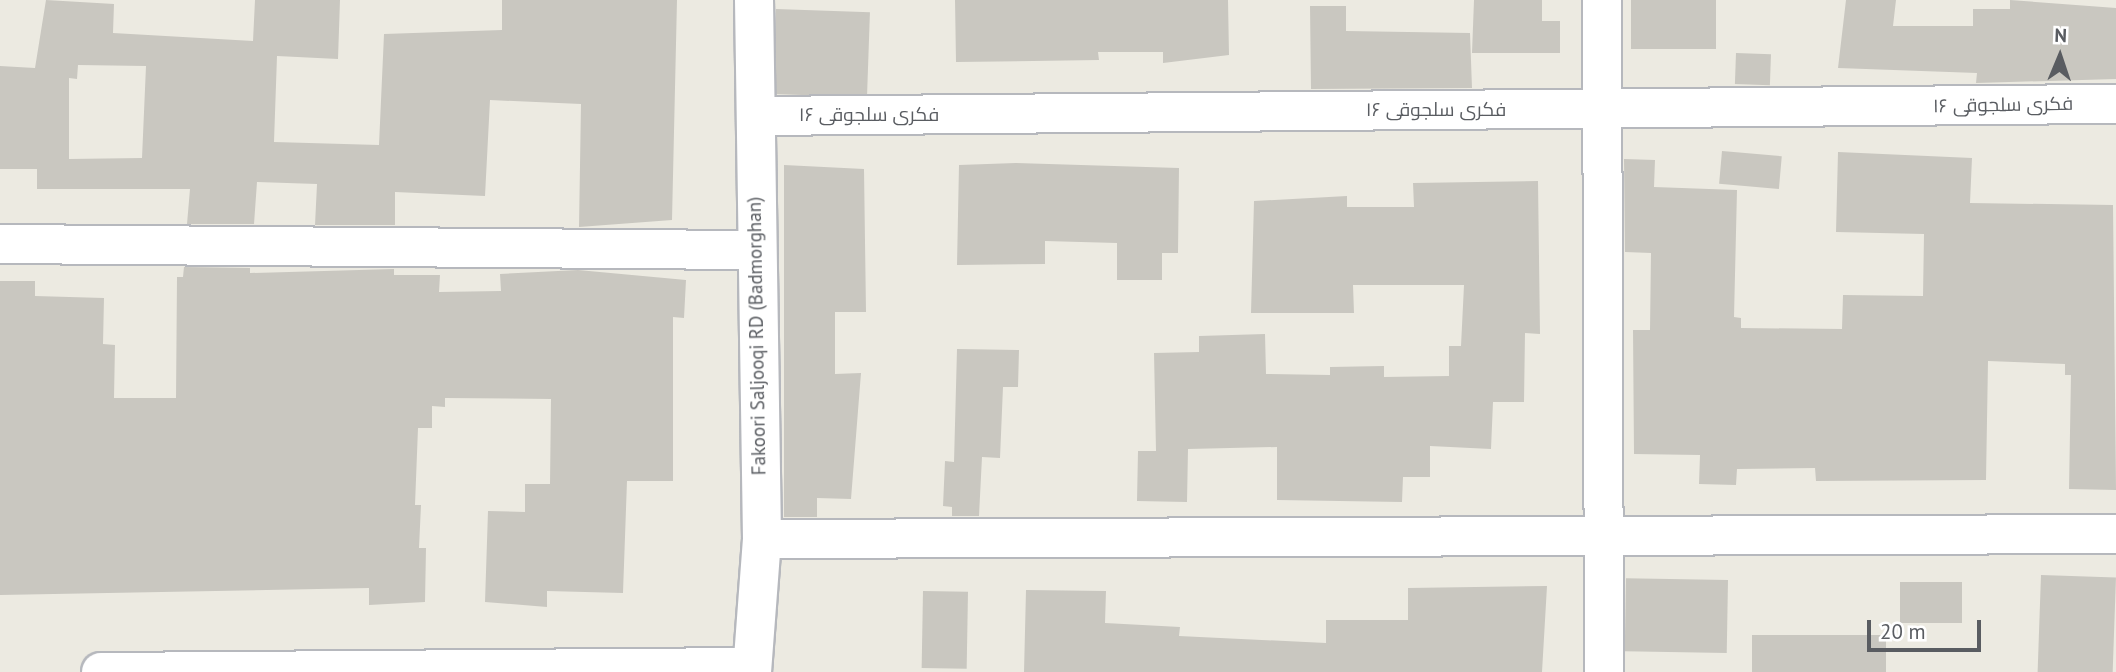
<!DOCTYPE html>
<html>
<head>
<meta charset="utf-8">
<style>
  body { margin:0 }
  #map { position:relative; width:2116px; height:672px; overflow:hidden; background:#eceae1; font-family:"PT Sans",Cairo,sans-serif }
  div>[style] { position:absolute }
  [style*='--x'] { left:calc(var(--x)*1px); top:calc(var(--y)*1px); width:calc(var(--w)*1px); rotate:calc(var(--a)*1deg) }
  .building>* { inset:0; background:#c9c7c0; transform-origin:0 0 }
  .roads { filter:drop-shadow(2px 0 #b6b8bd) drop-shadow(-2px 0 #b6b8bd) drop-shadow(0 2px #b6b8bd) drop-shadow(0 -2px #b6b8bd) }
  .minor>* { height:38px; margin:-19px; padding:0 19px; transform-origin:19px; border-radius:19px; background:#fff }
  span { translate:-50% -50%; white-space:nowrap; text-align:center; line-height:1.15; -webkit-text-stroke:5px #fff; paint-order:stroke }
  .street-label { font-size:19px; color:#595c61 }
  .north { position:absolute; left:2025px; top:21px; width:70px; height:70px; -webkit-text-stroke:5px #fff; paint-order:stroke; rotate:2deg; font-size:19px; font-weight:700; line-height:28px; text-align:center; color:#595c61 }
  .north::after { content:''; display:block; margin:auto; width:24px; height:32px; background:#595c61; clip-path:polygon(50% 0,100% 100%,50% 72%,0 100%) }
  .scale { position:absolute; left:1867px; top:620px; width:114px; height:32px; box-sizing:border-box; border:4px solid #595c61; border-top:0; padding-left:9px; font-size:21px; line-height:24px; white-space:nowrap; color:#595c61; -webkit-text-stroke:5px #fff; paint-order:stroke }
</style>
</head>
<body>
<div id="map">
  <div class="building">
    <i style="clip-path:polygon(evenodd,46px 0,114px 4px,113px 33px,253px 41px,255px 0,340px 0,338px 59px,277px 56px,274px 142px,379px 145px,384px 34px,502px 30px,502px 0,677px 0,672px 220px,579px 227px,581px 104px,490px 100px,485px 196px,395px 192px,395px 225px,315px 225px,317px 184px,257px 182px,254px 224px,187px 224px,190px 189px,37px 189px,37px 169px,0 169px,0 66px,35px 68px,46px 0,78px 65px,146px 66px,142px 158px,69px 159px,69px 78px,77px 79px,78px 65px)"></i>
    <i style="clip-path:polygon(955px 0,1228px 0,1229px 55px,1163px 63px,1163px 52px,1098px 52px,1099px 60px,956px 62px)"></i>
    <i style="clip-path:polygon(1474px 0,1542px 0,1542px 21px,1560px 21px,1560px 53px,1472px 53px)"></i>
    <i style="left:1631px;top:0;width:85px;height:49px"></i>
    <i style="clip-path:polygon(1846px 0,1896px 0,1893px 26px,1973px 26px,1973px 9px,2010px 9px,2010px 0,2116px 8px,2116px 79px,1976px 83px,1977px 73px,1838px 68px)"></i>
    <i style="clip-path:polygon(1310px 6px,1346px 6px,1346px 31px,1470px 33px,1472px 88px,1311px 89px)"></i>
    <i style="left:776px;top:9px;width:94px;height:85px;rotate:2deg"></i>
    <i style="left:1736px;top:53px;width:35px;height:31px;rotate:2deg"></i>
    <i style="left:1722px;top:151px;width:60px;height:33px;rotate:5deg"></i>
    <i style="clip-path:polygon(1838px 152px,1972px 158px,1970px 203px,2113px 205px,2116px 490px,2069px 489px,2071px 375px,2065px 375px,2065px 364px,1988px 361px,1986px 480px,1816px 481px,1815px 468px,1737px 469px,1736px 485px,1699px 484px,1700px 455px,1634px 454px,1633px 330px,1650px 330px,1651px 253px,1625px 252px,1624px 159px,1655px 160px,1654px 187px,1737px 190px,1734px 317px,1741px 318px,1741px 328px,1842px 329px,1843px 295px,1923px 296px,1924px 234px,1836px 232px)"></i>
    <i style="clip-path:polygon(1016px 163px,1179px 168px,1178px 253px,1162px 253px,1162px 280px,1117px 280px,1117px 243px,1045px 241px,1045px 264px,957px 265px,959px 165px)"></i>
    <i style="clip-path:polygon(784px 165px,864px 169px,866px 312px,835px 312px,835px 374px,861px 373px,851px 499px,817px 498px,817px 517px,784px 517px)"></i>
    <i style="clip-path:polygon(1538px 181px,1540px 334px,1525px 333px,1524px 402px,1493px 402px,1491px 449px,1430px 446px,1430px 477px,1403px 477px,1402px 502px,1277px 500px,1277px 447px,1188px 449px,1187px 502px,1137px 501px,1138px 451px,1156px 451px,1154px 353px,1199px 352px,1199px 336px,1265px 334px,1266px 374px,1330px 375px,1330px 367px,1384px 366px,1384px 377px,1449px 376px,1449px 346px,1461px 346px,1464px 285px,1353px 285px,1354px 313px,1251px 313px,1254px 201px,1347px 196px,1347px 207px,1414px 207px,1413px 183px)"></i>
    <i style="clip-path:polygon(184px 267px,250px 268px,250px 273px,394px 269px,394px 275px,440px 275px,439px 292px,501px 291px,500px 274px,578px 270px,686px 280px,684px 318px,673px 317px,673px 481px,627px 481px,623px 593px,547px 591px,547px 607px,485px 602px,488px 511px,525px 512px,525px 484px,550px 484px,551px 399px,445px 398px,445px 407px,432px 406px,432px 428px,418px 428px,415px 505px,421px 505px,419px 548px,426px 548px,425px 602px,369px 605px,369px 588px,0 595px,0 281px,35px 281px,35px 296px,104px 298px,103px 344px,115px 345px,114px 398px,176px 398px,177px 277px,183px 277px)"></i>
    <i style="clip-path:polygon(957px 349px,1019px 350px,1018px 387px,1003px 387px,1000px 458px,982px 457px,979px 516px,952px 516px,952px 507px,943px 506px,945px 461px,954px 462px)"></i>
    <i style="left:2041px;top:575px;width:75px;height:97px;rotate:2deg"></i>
    <i style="left:1728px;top:580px;width:73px;height:102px;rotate:91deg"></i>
    <i style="left:1900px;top:582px;width:62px;height:41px"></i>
    <i style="clip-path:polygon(1547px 586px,1542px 672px,1024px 672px,1026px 590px,1106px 591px,1105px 623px,1180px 627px,1179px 636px,1326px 643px,1326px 620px,1408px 620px,1408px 588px)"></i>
    <i style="left:923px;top:591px;width:45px;height:77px;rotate:1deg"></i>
    <i style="left:1752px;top:635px;width:134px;height:37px"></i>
  </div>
  <div class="roads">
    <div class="minor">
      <i style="--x:1602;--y:0;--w:672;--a:89.83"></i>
      <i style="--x:756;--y:116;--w:1360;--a:-0.51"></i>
      <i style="--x:0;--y:244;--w:754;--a:0.46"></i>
      <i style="--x:762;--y:539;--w:1354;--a:-0.21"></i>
      <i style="--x:101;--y:672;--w:651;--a:-0.44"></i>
      <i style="--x:752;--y:672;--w:133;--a:-85.7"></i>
      <i style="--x:762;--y:539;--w:539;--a:-90.85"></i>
    </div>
  </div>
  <div class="street-label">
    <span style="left:2003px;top:105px;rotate:-1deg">فکری سلجوقی ۱۶</span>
    <span style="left:1436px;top:110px">فکری سلجوقی ۱۶</span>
    <span style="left:869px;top:115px">فکری سلجوقی ۱۶</span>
    <span style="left:757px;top:336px;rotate:-91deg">Fakoori Saljooqi RD (Badmorghan)</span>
  </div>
  <div class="north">N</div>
  <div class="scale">20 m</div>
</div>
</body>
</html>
